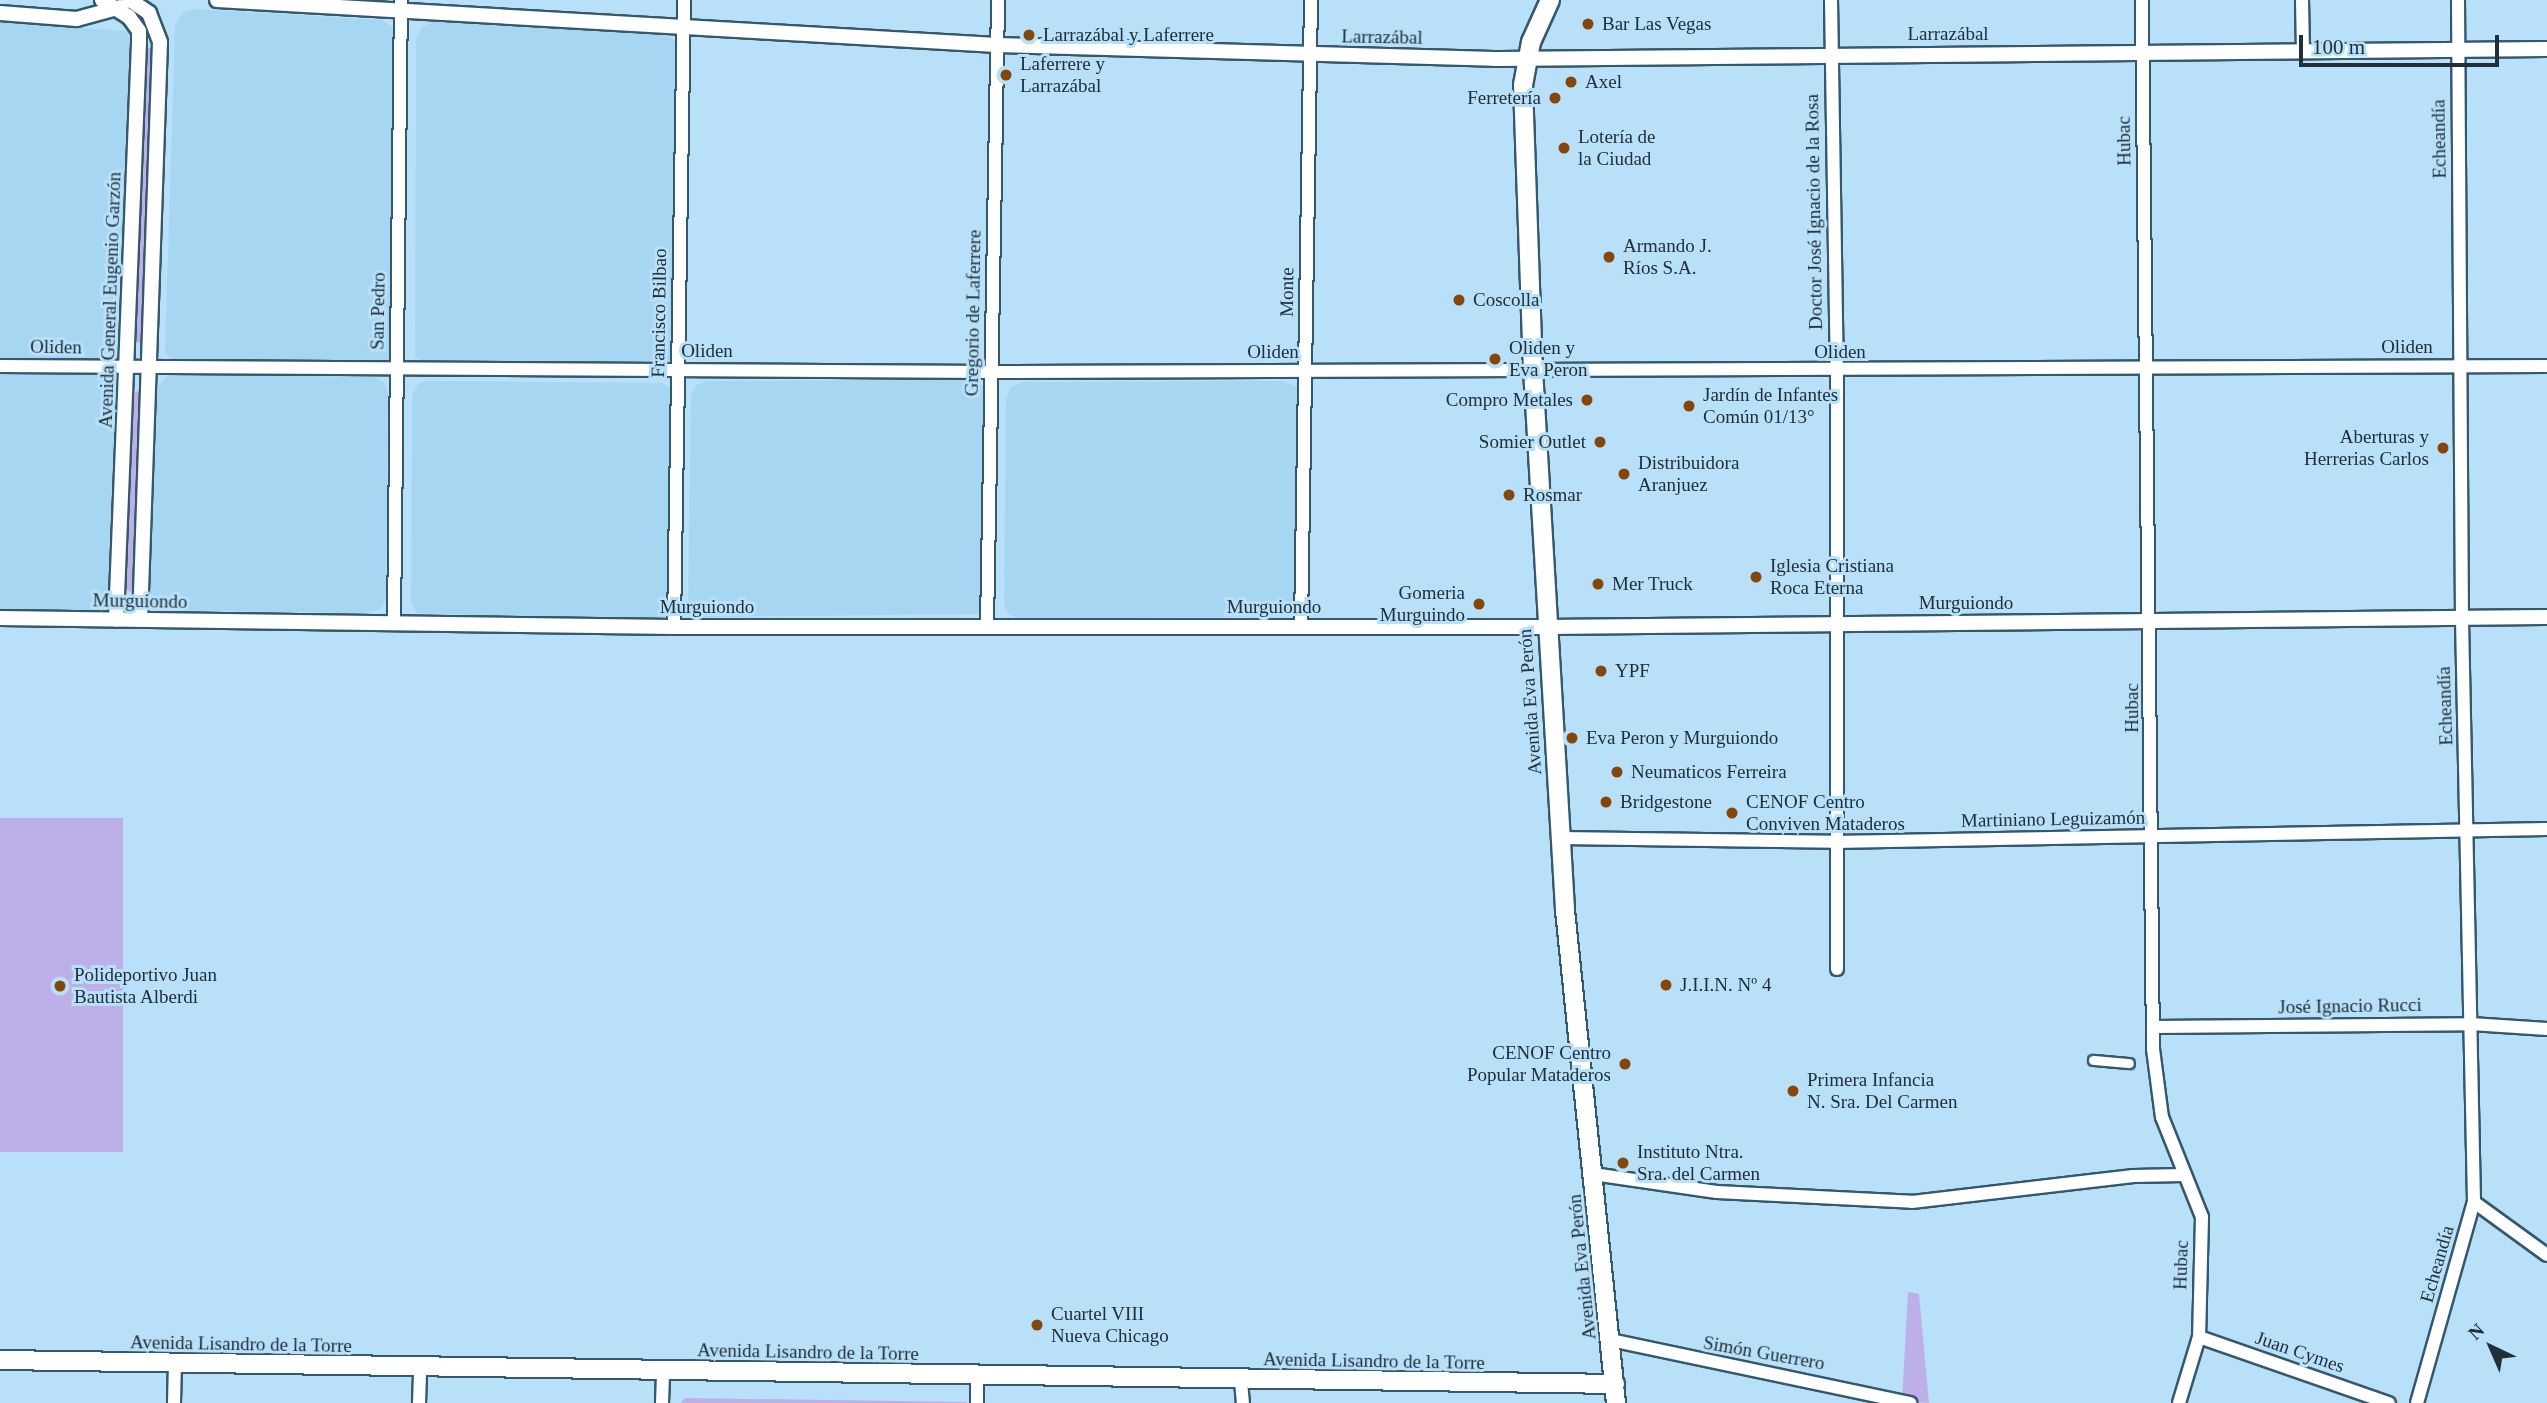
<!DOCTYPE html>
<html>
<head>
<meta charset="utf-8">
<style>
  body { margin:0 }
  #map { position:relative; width:2547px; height:1403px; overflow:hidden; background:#b8e0f8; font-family:Georgia,serif }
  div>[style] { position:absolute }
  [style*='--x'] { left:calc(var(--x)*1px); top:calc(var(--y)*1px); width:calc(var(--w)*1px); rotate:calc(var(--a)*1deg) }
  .built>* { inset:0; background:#a7d6f3 }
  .green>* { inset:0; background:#bdb0e8; transform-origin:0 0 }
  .roads { filter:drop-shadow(2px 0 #34586d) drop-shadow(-2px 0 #34586d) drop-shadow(0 2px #34586d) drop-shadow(0 -2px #34586d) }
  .pedestrian>* { height:9px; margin:-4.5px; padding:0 4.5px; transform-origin:4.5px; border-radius:4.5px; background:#fff }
  .minor>* { height:12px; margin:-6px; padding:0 6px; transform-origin:6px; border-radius:6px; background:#fff }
  .tertiary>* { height:14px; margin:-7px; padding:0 7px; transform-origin:7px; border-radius:7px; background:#fff }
  .secondary>* { height:18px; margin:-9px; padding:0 9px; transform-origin:9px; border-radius:9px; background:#fff }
  .dots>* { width:19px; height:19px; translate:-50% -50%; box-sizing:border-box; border:4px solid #b8e0f8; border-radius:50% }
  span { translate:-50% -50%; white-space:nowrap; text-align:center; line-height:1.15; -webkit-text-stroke:6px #b8e0f8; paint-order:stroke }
  .poi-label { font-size:19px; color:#202f39 }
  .left { translate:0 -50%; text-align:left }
  .right { translate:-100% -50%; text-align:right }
  .street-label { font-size:19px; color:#202f39 }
  .north { position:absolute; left:2456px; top:1312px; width:70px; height:70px; -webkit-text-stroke:5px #b8e0f8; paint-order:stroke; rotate:316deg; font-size:19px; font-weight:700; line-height:28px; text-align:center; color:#202f39 }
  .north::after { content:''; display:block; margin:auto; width:24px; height:32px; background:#202f39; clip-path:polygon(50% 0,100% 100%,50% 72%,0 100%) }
  .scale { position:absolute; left:2299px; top:35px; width:200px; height:32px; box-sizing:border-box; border:4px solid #202f39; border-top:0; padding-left:9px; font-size:21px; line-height:24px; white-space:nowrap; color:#202f39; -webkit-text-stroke:5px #b8e0f8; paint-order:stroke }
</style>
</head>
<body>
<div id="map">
  <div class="built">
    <i style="clip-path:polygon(193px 9px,382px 20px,397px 30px,392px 357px,384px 363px,173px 361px,165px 353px,175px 26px,182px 13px)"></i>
    <i style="clip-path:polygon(0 22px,126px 31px,134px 36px,121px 356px,115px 359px,0 359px)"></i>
    <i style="clip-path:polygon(434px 22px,666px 35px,678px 42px,671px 362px,424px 363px,415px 356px,416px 39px,422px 27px)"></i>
    <i style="clip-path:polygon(0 374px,104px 374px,118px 384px,110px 602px,99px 611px,0 610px)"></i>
    <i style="clip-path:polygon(168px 375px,373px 377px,384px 382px,388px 393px,386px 598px,381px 609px,364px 613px,163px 610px,152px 605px,148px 590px,155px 390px)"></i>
    <i style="clip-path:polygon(973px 380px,986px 388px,982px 610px,979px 614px,703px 617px,692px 611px,688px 601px,691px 396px,695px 386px,707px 381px)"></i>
    <i style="clip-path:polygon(428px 381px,662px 383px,673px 389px,671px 610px,667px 615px,655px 620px,417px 613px,411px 602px,412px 396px,418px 384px)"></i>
    <i style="clip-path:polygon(1283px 381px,1299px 388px,1300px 610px,1295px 616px,1020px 619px,1008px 614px,1004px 603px,1006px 399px,1011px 387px,1024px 382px)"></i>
  </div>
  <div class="green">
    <i style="clip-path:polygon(149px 48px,153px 49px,144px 342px,139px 343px,134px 340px,144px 52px)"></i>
    <i style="clip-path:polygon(137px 391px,141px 393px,135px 591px,130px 592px,125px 588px,132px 395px)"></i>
    <i style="left:0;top:818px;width:123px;height:334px"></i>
    <i style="clip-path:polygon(1908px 1292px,1919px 1294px,1929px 1403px,1902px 1401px)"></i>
    <i style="clip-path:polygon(684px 1398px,966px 1402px,966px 1403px,681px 1403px)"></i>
  </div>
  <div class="roads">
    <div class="pedestrian">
      <i style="--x:2093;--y:1060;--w:36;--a:5"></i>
    </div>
    <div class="minor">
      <i style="--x:1831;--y:0;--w:371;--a:89.1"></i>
      <i style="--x:1837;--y:371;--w:598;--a:90"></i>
      <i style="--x:2142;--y:0;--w:1049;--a:89.4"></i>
      <i style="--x:2153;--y:1049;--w:69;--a:82.5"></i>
      <i style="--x:2162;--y:1117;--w:108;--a:68.2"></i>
      <i style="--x:2202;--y:1217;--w:120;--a:91.4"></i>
      <i style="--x:2199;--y:1337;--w:69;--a:106.9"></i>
      <i style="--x:2302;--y:0;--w:51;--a:88.9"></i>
      <i style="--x:0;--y:366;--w:991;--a:0.35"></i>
      <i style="--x:991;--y:372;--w:1556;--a:-0.22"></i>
      <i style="--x:394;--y:623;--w:623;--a:-89.36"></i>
      <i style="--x:987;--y:626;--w:626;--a:-88.99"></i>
      <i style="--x:674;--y:627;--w:627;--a:-89.09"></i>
      <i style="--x:1301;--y:627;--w:627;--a:-89.09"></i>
      <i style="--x:1560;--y:838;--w:274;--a:0.8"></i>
      <i style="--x:1834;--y:842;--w:713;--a:-1.04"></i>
      <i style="--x:2154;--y:1027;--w:317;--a:-0.5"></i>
      <i style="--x:2471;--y:1024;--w:76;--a:3.8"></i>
      <i style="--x:1593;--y:1174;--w:125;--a:8.3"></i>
      <i style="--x:1717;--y:1192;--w:195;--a:2.9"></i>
      <i style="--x:1912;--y:1202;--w:223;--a:-6.7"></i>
      <i style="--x:2133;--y:1176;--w:51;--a:-1.1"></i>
      <i style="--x:2474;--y:1202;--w:90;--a:36"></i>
      <i style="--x:2199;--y:1337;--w:201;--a:19.2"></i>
      <i style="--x:1611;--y:1340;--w:306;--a:11.9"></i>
      <i style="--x:1241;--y:1381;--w:22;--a:85"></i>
      <i style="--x:174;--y:1403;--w:40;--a:-88.6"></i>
      <i style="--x:419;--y:1403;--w:34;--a:-88"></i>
      <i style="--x:662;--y:1403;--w:32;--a:-88"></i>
      <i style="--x:977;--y:1403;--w:28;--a:-90"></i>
      <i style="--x:2417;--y:1403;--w:209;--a:-74.2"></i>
      <i style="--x:2474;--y:1202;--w:583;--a:-91.18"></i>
      <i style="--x:2462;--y:619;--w:619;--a:-90.37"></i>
    </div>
    <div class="tertiary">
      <i style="--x:102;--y:0;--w:32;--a:32"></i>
      <i style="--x:129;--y:17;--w:17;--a:54"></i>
      <i style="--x:139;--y:31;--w:12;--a:90"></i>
      <i style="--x:139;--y:43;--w:577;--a:92.28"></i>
      <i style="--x:130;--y:0;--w:23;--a:34"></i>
      <i style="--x:149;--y:13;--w:31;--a:69"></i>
      <i style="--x:160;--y:42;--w:578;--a:91.98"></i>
      <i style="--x:217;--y:0;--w:781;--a:3.3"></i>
      <i style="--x:997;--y:45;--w:497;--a:1.6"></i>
      <i style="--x:1494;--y:59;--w:1053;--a:-0.54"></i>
      <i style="--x:0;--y:13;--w:77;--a:4.5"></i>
      <i style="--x:77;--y:19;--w:46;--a:-15.3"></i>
      <i style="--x:0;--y:618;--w:674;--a:0.77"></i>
      <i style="--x:674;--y:627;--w:871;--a:0"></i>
      <i style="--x:1545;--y:627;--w:1002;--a:-0.57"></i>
    </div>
    <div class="secondary">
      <i style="--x:1550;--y:0;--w:46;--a:114.3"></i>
      <i style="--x:1531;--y:42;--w:44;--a:100.5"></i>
      <i style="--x:1523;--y:85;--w:284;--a:88"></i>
      <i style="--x:1533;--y:369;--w:542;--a:86.61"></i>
      <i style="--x:1565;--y:910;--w:496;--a:84.1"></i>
      <i style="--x:0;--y:1360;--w:1615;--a:0.85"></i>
    </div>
  </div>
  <div class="dots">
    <i style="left:1588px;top:24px;background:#85460b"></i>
    <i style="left:1029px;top:35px;background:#85460b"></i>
    <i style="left:1006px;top:75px;background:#85460b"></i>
    <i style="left:1571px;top:82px;background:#85460b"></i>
    <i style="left:1555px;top:98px;background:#85460b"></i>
    <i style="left:1564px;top:148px;background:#85460b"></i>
    <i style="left:1609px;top:257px;background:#85460b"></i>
    <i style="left:1459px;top:300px;background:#85460b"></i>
    <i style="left:1495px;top:359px;background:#85460b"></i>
    <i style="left:1587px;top:400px;background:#85460b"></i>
    <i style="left:1689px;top:406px;background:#85460b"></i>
    <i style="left:1600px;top:442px;background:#85460b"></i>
    <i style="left:2443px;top:448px;background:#85460b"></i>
    <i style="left:1624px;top:474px;background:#85460b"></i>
    <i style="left:1509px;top:495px;background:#85460b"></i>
    <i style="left:1756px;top:577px;background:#85460b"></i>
    <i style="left:1598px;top:584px;background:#85460b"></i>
    <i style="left:1479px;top:604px;background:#85460b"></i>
    <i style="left:1601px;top:671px;background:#85460b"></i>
    <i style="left:1572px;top:738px;background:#85460b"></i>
    <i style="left:1617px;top:772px;background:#85460b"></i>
    <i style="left:1606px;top:802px;background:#85460b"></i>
    <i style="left:1732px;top:813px;background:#85460b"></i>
    <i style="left:1666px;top:985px;background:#85460b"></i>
    <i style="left:60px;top:986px;background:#85460b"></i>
    <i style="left:1625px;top:1064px;background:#85460b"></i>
    <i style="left:1793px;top:1091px;background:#85460b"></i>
    <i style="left:1623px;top:1163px;background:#85460b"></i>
    <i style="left:1037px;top:1325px;background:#85460b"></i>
  </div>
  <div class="poi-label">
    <span class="left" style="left:1602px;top:24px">Bar Las Vegas</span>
    <span class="left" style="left:1043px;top:35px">Larrazábal y Laferrere</span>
    <span class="left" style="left:1020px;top:75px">Laferrere y<br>Larrazábal</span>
    <span class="left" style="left:1585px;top:82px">Axel</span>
    <span class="right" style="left:1541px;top:98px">Ferretería</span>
    <span class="left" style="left:1578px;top:148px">Lotería de<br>la Ciudad</span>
    <span class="left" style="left:1623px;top:257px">Armando J.<br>Ríos S.A.</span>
    <span class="left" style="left:1473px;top:300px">Coscolla</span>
    <span class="left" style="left:1509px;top:359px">Oliden y<br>Eva Peron</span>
    <span class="left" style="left:1703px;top:406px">Jardín de Infantes<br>Común 01/13°</span>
    <span class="right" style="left:1573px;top:400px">Compro Metales</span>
    <span class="right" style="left:2429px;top:448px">Aberturas y<br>Herrerias Carlos</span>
    <span class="right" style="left:1586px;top:442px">Somier Outlet</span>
    <span class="left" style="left:1638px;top:474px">Distribuidora<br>Aranjuez</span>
    <span class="left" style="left:1523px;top:495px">Rosmar</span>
    <span class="left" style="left:1770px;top:577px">Iglesia Cristiana<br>Roca Eterna</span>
    <span class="left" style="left:1612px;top:584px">Mer Truck</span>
    <span class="right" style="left:1465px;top:604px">Gomeria<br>Murguindo</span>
    <span class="left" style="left:1615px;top:671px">YPF</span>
    <span class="left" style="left:1586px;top:738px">Eva Peron y Murguiondo</span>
    <span class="left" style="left:1631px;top:772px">Neumaticos Ferreira</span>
    <span class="left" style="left:1620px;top:802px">Bridgestone</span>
    <span class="left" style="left:1746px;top:813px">CENOF Centro<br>Conviven Mataderos</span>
    <span class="left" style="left:74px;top:986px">Polideportivo Juan<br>Bautista Alberdi</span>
    <span class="left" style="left:1680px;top:985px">J.I.I.N. Nº 4</span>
    <span class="right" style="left:1611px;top:1064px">CENOF Centro<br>Popular Mataderos</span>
    <span class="left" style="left:1807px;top:1091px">Primera Infancia<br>N. Sra. Del Carmen</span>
    <span class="left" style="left:1637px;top:1163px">Instituto Ntra.<br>Sra. del Carmen</span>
    <span class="left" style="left:1051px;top:1325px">Cuartel VIII<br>Nueva Chicago</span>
  </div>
  <div class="street-label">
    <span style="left:1948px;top:34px">Larrazábal</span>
    <span style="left:1382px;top:37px;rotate:1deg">Larrazábal</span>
    <span style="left:2439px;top:139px;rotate:-91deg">Echeandía</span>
    <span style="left:2124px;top:141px;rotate:-91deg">Hubac</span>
    <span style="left:1814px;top:212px;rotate:-91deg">Doctor José Ignacio de la Rosa</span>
    <span style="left:1287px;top:292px;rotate:-89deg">Monte</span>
    <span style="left:110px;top:300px;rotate:-88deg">Avenida General Eugenio Garzón</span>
    <span style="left:378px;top:311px;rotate:-89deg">San Pedro</span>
    <span style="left:659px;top:313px;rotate:-89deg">Francisco Bilbao</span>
    <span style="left:973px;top:313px;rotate:-89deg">Gregorio de Laferrere</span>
    <span style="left:56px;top:347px;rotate:1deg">Oliden</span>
    <span style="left:2407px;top:347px">Oliden</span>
    <span style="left:707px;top:351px">Oliden</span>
    <span style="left:1273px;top:352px">Oliden</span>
    <span style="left:1840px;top:352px">Oliden</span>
    <span style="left:140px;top:601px;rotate:1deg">Murguiondo</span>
    <span style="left:1966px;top:603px">Murguiondo</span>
    <span style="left:707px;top:607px">Murguiondo</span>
    <span style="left:1274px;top:607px">Murguiondo</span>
    <span style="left:1530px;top:702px;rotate:-94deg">Avenida Eva Perón</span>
    <span style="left:2445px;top:706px;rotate:-92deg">Echeandía</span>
    <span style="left:2132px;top:708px;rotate:-90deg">Hubac</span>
    <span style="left:2053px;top:819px;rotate:-1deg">Martiniano Leguizamón</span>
    <span style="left:2350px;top:1006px;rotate:-1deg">José Ignacio Rucci</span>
    <span style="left:2437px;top:1264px;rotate:-74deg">Echeandía</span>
    <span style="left:2181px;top:1265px;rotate:-88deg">Hubac</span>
    <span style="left:1582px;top:1267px;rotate:-96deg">Avenida Eva Perón</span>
    <span style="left:241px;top:1344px;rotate:1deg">Avenida Lisandro de la Torre</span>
    <span style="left:808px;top:1352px;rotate:1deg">Avenida Lisandro de la Torre</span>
    <span style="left:2300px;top:1352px;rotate:19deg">Juan Cymes</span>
    <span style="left:1764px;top:1353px;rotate:10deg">Simón Guerrero</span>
    <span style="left:1374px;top:1361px;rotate:1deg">Avenida Lisandro de la Torre</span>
  </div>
  <div class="north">N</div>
  <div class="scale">100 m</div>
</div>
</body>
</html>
